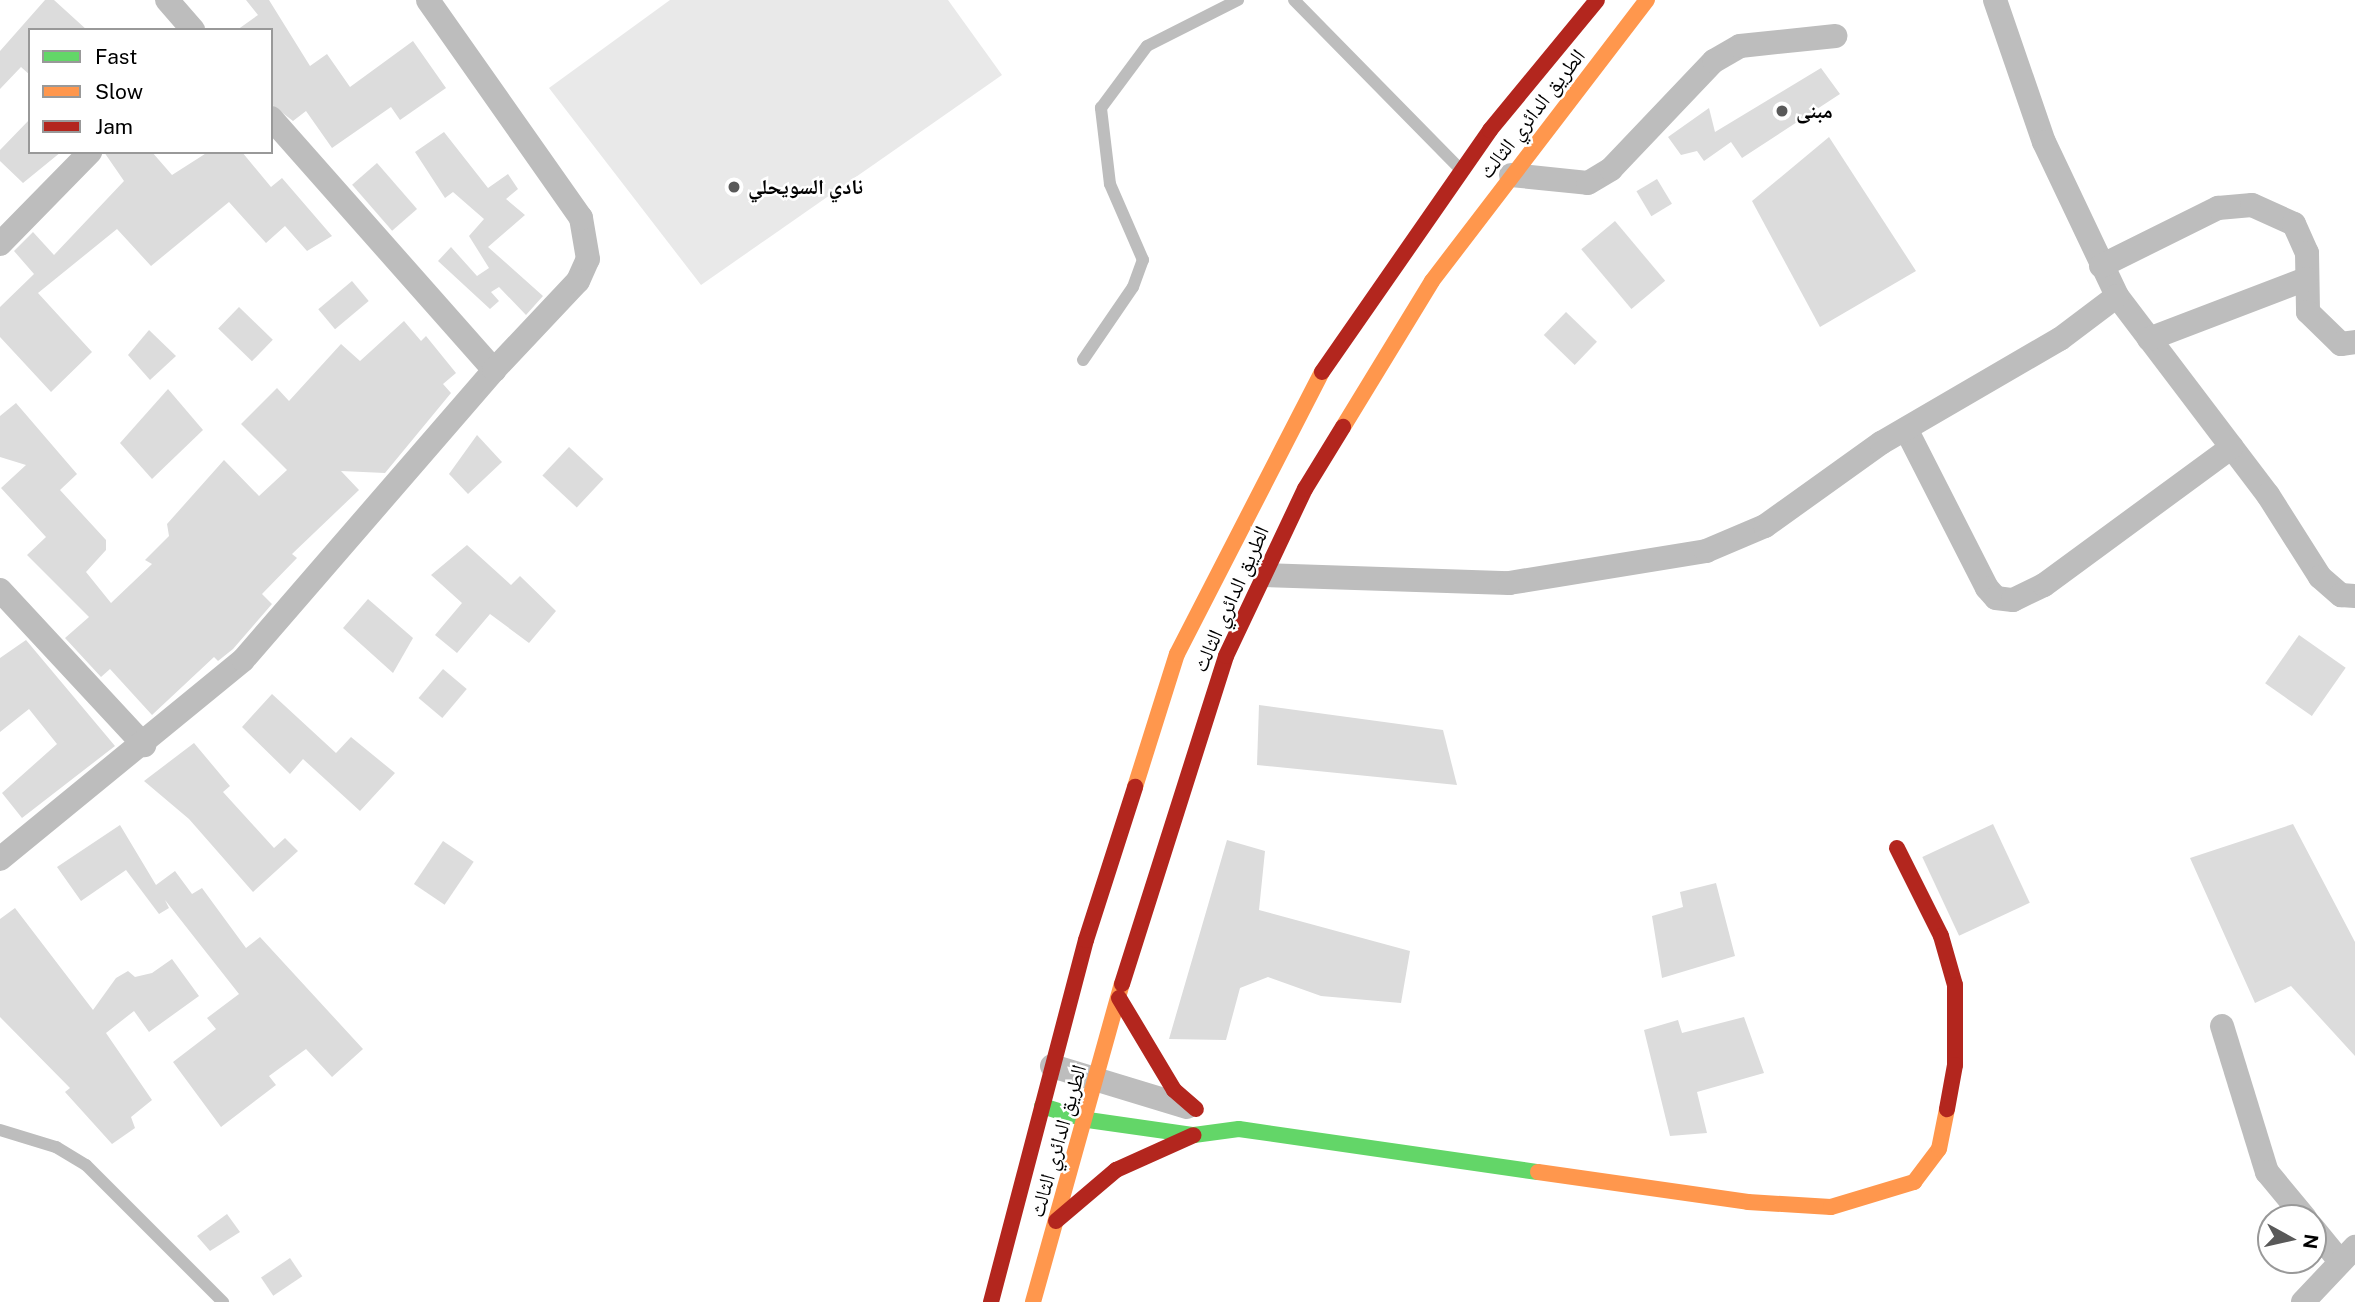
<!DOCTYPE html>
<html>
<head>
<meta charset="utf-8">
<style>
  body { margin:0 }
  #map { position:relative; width:2355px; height:1302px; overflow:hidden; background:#fff; font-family:"Public Sans","Noto Naskh Arabic",sans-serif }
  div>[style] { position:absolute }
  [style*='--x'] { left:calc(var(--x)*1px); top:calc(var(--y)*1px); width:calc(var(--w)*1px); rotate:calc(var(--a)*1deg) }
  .green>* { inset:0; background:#e9e9e9 }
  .building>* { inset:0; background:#dcdcdc; transform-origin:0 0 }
  .lane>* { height:12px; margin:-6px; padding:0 6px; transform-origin:6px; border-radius:6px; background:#bdbdbd }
  .street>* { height:24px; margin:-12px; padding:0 12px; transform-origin:12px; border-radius:12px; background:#bdbdbd }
  .fast>* { height:16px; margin:-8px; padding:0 8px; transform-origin:8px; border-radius:8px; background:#63d668 }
  .slow>* { height:16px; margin:-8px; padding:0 8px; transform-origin:8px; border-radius:8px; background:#ff974d }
  .jam>* { height:16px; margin:-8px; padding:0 8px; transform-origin:8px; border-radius:8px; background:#b3261e }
  .dots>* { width:19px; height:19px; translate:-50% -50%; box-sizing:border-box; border:4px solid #fff; border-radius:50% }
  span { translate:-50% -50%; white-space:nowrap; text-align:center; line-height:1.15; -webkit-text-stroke:5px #fff; paint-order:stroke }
  .poi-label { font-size:21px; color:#000; font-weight:700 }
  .left { translate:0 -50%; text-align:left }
  .street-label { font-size:21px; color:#000 }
  .legend { position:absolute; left:28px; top:28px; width:245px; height:126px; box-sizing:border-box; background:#fff; border:2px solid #999; margin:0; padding:9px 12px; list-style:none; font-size:21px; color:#000 }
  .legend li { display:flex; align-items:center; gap:14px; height:35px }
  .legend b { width:35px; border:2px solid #999 }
  .north { position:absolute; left:2257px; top:1204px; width:70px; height:70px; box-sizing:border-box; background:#fff; border:2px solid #999; border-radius:50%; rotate:98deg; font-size:19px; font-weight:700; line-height:28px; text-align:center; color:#000 }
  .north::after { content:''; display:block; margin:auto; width:24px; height:32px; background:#595959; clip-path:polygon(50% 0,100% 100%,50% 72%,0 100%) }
</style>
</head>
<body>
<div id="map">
  <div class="green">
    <i style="clip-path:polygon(670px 0,948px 0,1002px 75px,701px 285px,549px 88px)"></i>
  </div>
  <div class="building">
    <i style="clip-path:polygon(45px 0,54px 0,87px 30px,30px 30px,30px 75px,21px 67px,0 89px,0 51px)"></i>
    <i style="clip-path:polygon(246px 0,269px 0,310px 66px,327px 54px,350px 87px,413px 41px,446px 88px,400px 120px,391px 107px,332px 148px,306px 111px,293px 121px,271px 104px,271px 30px,237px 30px,258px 15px)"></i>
    <i style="clip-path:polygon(1821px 68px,1840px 94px,1742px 158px,1731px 142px,1704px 161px,1697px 151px,1681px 155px,1668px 137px,1709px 108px,1715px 132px)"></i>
    <i style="clip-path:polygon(30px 119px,30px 152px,61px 152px,23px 183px,0 161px,0 150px)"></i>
    <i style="clip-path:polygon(444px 132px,488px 188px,508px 174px,518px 189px,506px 199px,525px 215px,488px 247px,543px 296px,526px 315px,499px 287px,491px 292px,499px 301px,490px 309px,438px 261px,451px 247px,477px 276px,489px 268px,469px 236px,484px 219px,453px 192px,445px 198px,415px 152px)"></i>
    <i style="clip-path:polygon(1829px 137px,1916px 271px,1820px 327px,1752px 201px)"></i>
    <i style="clip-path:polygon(104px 152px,152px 152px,172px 175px,208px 152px,242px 152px,271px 187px,282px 178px,332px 236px,307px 251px,285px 226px,266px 243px,229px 202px,151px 266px,117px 229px,38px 293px,92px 352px,51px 392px,0 337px,0 307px,34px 274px,14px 251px,33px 232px,54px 255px,124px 181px)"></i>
    <i style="left:377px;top:163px;width:61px;height:33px;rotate:49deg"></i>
    <i style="left:1657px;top:179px;width:29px;height:24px;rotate:59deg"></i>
    <i style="left:1615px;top:221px;width:78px;height:44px;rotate:50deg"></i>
    <i style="left:352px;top:281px;width:26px;height:44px;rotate:50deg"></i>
    <i style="left:239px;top:307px;width:47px;height:30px;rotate:44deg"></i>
    <i style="left:1566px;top:312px;width:43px;height:32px;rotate:44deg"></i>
    <i style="clip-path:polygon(404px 321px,421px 341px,426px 336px,456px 373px,443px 384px,451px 393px,385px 473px,341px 471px,359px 490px,292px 554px,297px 558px,262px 594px,272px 604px,233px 649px,218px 661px,214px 657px,152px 715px,110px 669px,101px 677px,65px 638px,89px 617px,27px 555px,46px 537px,1px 488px,26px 465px,0 457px,0 416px,16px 403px,77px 474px,60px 490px,106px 540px,106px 550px,86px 572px,111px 603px,152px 564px,145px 560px,169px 536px,167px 524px,224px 460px,259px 496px,287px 470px,241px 424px,277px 388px,289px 401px,341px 344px,360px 361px)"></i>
    <i style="clip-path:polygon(149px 330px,176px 356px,150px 380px,128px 355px)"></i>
    <i style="clip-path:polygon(168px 389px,203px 430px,152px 479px,120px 443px)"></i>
    <i style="clip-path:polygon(477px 435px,502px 462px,468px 494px,449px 474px)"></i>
    <i style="left:569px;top:447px;width:47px;height:39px;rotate:43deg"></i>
    <i style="clip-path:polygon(467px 545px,511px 585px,520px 576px,556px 611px,529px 643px,490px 614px,457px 653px,435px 635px,462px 603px,431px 575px)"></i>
    <i style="clip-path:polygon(368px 599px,413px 638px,393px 673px,343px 628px)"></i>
    <i style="left:2299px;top:635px;width:57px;height:59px;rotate:35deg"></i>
    <i style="clip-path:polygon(26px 640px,115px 746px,22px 818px,2px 793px,57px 744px,29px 709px,0 732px,0 658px)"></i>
    <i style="left:443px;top:669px;width:31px;height:38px;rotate:40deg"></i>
    <i style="clip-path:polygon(272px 694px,336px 753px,351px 737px,395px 773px,360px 811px,303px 759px,290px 774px,242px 727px)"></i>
    <i style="clip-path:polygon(1259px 705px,1443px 730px,1457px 785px,1257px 765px)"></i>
    <i style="clip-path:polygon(194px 743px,230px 786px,223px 792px,274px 848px,285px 838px,298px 851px,253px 892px,189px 819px,144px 781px)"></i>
    <i style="left:1993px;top:824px;width:87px;height:78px;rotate:65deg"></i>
    <i style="clip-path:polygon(2293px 824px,2355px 942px,2355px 1056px,2291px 986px,2255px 1003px,2190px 858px)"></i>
    <i style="clip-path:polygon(120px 825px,156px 885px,175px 871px,192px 894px,202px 888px,246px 948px,260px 937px,363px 1049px,332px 1077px,306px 1049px,269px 1076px,276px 1085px,221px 1127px,173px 1062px,216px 1029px,207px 1018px,239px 994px,165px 900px,169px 908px,159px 914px,126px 870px,81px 901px,57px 867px)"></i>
    <i style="clip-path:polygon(1227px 840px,1265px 851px,1259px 910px,1410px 951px,1401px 1003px,1321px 996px,1268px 977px,1240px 988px,1226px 1040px,1169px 1039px)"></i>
    <i style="left:443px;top:841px;width:37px;height:52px;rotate:34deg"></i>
    <i style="clip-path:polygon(1716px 883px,1735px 956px,1662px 978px,1652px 916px,1683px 907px,1680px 892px)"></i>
    <i style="clip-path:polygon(15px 908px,93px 1010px,116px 978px,128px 971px,135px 977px,152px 973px,172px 959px,199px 996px,149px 1032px,134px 1011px,106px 1033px,152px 1100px,131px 1117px,135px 1128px,112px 1144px,65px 1092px,70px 1088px,0 1017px,0 919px)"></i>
    <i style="clip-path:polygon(1744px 1017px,1764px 1073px,1697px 1092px,1707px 1133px,1670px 1136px,1644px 1030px,1678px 1020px,1682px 1033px)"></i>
    <i style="clip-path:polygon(227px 1214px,240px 1232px,210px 1251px,197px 1236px)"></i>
    <i style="left:290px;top:1258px;width:22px;height:35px;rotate:56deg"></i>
  </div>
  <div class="lane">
    <i style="--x:1294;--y:0;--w:234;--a:45.5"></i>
    <i style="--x:1083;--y:360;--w:88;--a:-55.6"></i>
    <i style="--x:1133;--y:287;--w:29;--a:-70"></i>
    <i style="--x:1143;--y:260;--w:83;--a:-113.5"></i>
    <i style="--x:1110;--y:184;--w:77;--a:-96.8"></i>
    <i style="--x:1101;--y:108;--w:77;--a:-53.4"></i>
    <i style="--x:1147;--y:46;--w:102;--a:-26.8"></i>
    <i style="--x:0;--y:1130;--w:59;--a:16.9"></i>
    <i style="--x:56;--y:1147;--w:35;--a:31"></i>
    <i style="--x:86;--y:1165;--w:194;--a:45"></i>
  </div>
  <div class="street">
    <i style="--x:167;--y:0;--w:40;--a:49"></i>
    <i style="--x:1995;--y:0;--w:150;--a:71"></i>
    <i style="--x:2044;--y:142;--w:170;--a:64.6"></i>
    <i style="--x:2117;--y:296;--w:250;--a:52.8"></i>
    <i style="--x:2268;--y:495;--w:97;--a:57.6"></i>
    <i style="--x:2320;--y:577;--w:28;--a:41"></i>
    <i style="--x:2341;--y:595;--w:14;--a:4"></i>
    <i style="--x:271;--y:118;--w:337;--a:48.5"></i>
    <i style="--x:1511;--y:175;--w:77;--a:5.9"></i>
    <i style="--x:1588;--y:183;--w:27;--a:-31"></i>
    <i style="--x:1611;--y:169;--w:149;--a:-46.4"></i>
    <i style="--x:1714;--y:61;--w:30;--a:-30"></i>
    <i style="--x:1740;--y:46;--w:96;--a:-6"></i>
    <i style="--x:0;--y:244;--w:129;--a:-45.6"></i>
    <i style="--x:2101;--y:266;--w:131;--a:-26.4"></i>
    <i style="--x:2218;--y:208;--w:34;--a:-5"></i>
    <i style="--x:2252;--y:205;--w:46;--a:24.3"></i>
    <i style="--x:2294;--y:224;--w:32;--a:66"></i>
    <i style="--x:2307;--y:253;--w:59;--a:89"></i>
    <i style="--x:2308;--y:312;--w:46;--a:44.1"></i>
    <i style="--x:2341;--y:344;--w:14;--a:-8"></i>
    <i style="--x:2149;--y:339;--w:168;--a:-20.9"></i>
    <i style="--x:1906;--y:429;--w:178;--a:63"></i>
    <i style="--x:1987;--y:588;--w:13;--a:48"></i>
    <i style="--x:1996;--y:598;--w:17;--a:7"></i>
    <i style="--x:2013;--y:600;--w:34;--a:-26"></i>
    <i style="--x:2044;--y:585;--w:233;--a:-36.3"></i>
    <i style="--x:1264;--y:575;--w:245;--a:1.9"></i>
    <i style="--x:1509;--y:583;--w:200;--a:-9.2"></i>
    <i style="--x:1706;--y:551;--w:64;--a:-23"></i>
    <i style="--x:1765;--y:526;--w:143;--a:-35.6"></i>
    <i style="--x:1881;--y:443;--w:207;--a:-30.2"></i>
    <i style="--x:2060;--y:339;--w:71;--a:-37"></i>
    <i style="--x:0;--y:590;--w:212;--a:47.1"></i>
    <i style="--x:0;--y:859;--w:314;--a:-39.3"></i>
    <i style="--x:243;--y:660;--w:384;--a:-49.1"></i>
    <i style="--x:494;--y:370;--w:122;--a:-46.7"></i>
    <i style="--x:578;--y:281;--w:24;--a:-66"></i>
    <i style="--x:588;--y:259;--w:42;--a:-99.7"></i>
    <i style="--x:581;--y:218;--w:266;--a:-125.1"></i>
    <i style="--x:2222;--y:1026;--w:153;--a:72.9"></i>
    <i style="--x:2267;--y:1172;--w:60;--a:50.4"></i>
    <i style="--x:1052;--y:1066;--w:141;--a:16.9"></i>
    <i style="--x:2313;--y:1228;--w:41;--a:50.9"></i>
    <i style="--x:2303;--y:1302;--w:76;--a:-46.6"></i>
  </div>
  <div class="fast">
    <i style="--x:1042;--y:1106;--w:48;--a:16.9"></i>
    <i style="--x:1088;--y:1120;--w:107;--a:8.1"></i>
    <i style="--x:1194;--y:1135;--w:45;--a:-7.6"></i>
    <i style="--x:1239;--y:1129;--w:302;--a:8.2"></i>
  </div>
  <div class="slow">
    <i style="--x:1343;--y:427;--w:171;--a:-58.6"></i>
    <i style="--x:1432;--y:281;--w:354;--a:-52.6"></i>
    <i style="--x:1135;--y:787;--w:139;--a:-72.5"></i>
    <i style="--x:1177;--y:654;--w:317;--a:-62.8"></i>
    <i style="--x:1538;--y:1172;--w:212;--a:8.1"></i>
    <i style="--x:1748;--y:1202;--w:83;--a:3.4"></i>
    <i style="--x:1831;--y:1207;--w:87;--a:-16.8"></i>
    <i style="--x:1914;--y:1182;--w:41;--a:-52.9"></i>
    <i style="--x:1939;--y:1149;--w:41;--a:-78.7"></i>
    <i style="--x:1033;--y:1302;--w:330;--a:-74.4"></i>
  </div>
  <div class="jam">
    <i style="--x:1322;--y:372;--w:295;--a:-55.2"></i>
    <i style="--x:1490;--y:130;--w:168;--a:-50.5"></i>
    <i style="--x:1897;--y:848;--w:98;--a:63.4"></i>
    <i style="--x:1941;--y:936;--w:51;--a:74.1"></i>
    <i style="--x:1955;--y:985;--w:80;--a:90"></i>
    <i style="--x:1955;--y:1065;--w:45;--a:100.3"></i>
    <i style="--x:1122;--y:984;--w:344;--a:-72.4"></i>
    <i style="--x:1226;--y:656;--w:185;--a:-64.7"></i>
    <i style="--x:1305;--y:489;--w:73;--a:-58.5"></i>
    <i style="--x:1119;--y:998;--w:107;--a:59.1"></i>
    <i style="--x:1174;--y:1090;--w:29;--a:41"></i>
    <i style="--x:1056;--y:1221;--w:79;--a:-40.4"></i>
    <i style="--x:1116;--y:1170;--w:85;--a:-24.2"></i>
    <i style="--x:991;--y:1302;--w:374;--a:-75.3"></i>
    <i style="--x:1086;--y:940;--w:161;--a:-72.2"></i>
  </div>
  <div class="dots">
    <i style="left:1782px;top:111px;background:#595959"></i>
    <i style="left:734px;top:187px;background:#595959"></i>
  </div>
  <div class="poi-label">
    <span class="left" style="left:1796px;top:111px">مبنى</span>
    <span class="left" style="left:748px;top:187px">نادي السويحلي</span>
  </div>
  <div class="street-label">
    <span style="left:1532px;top:114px;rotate:-52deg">الطريق الدائري الثالث</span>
    <span style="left:1231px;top:599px;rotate:-66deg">الطريق الدائري الثالث</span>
    <span style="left:1058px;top:1141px;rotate:-74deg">الطريق الدائري الثالث</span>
  </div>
  <ul class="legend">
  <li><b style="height:9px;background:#63d668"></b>Fast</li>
  <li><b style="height:9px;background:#ff974d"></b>Slow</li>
  <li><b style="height:9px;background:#b3261e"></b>Jam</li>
  </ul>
  <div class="north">N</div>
</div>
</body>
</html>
